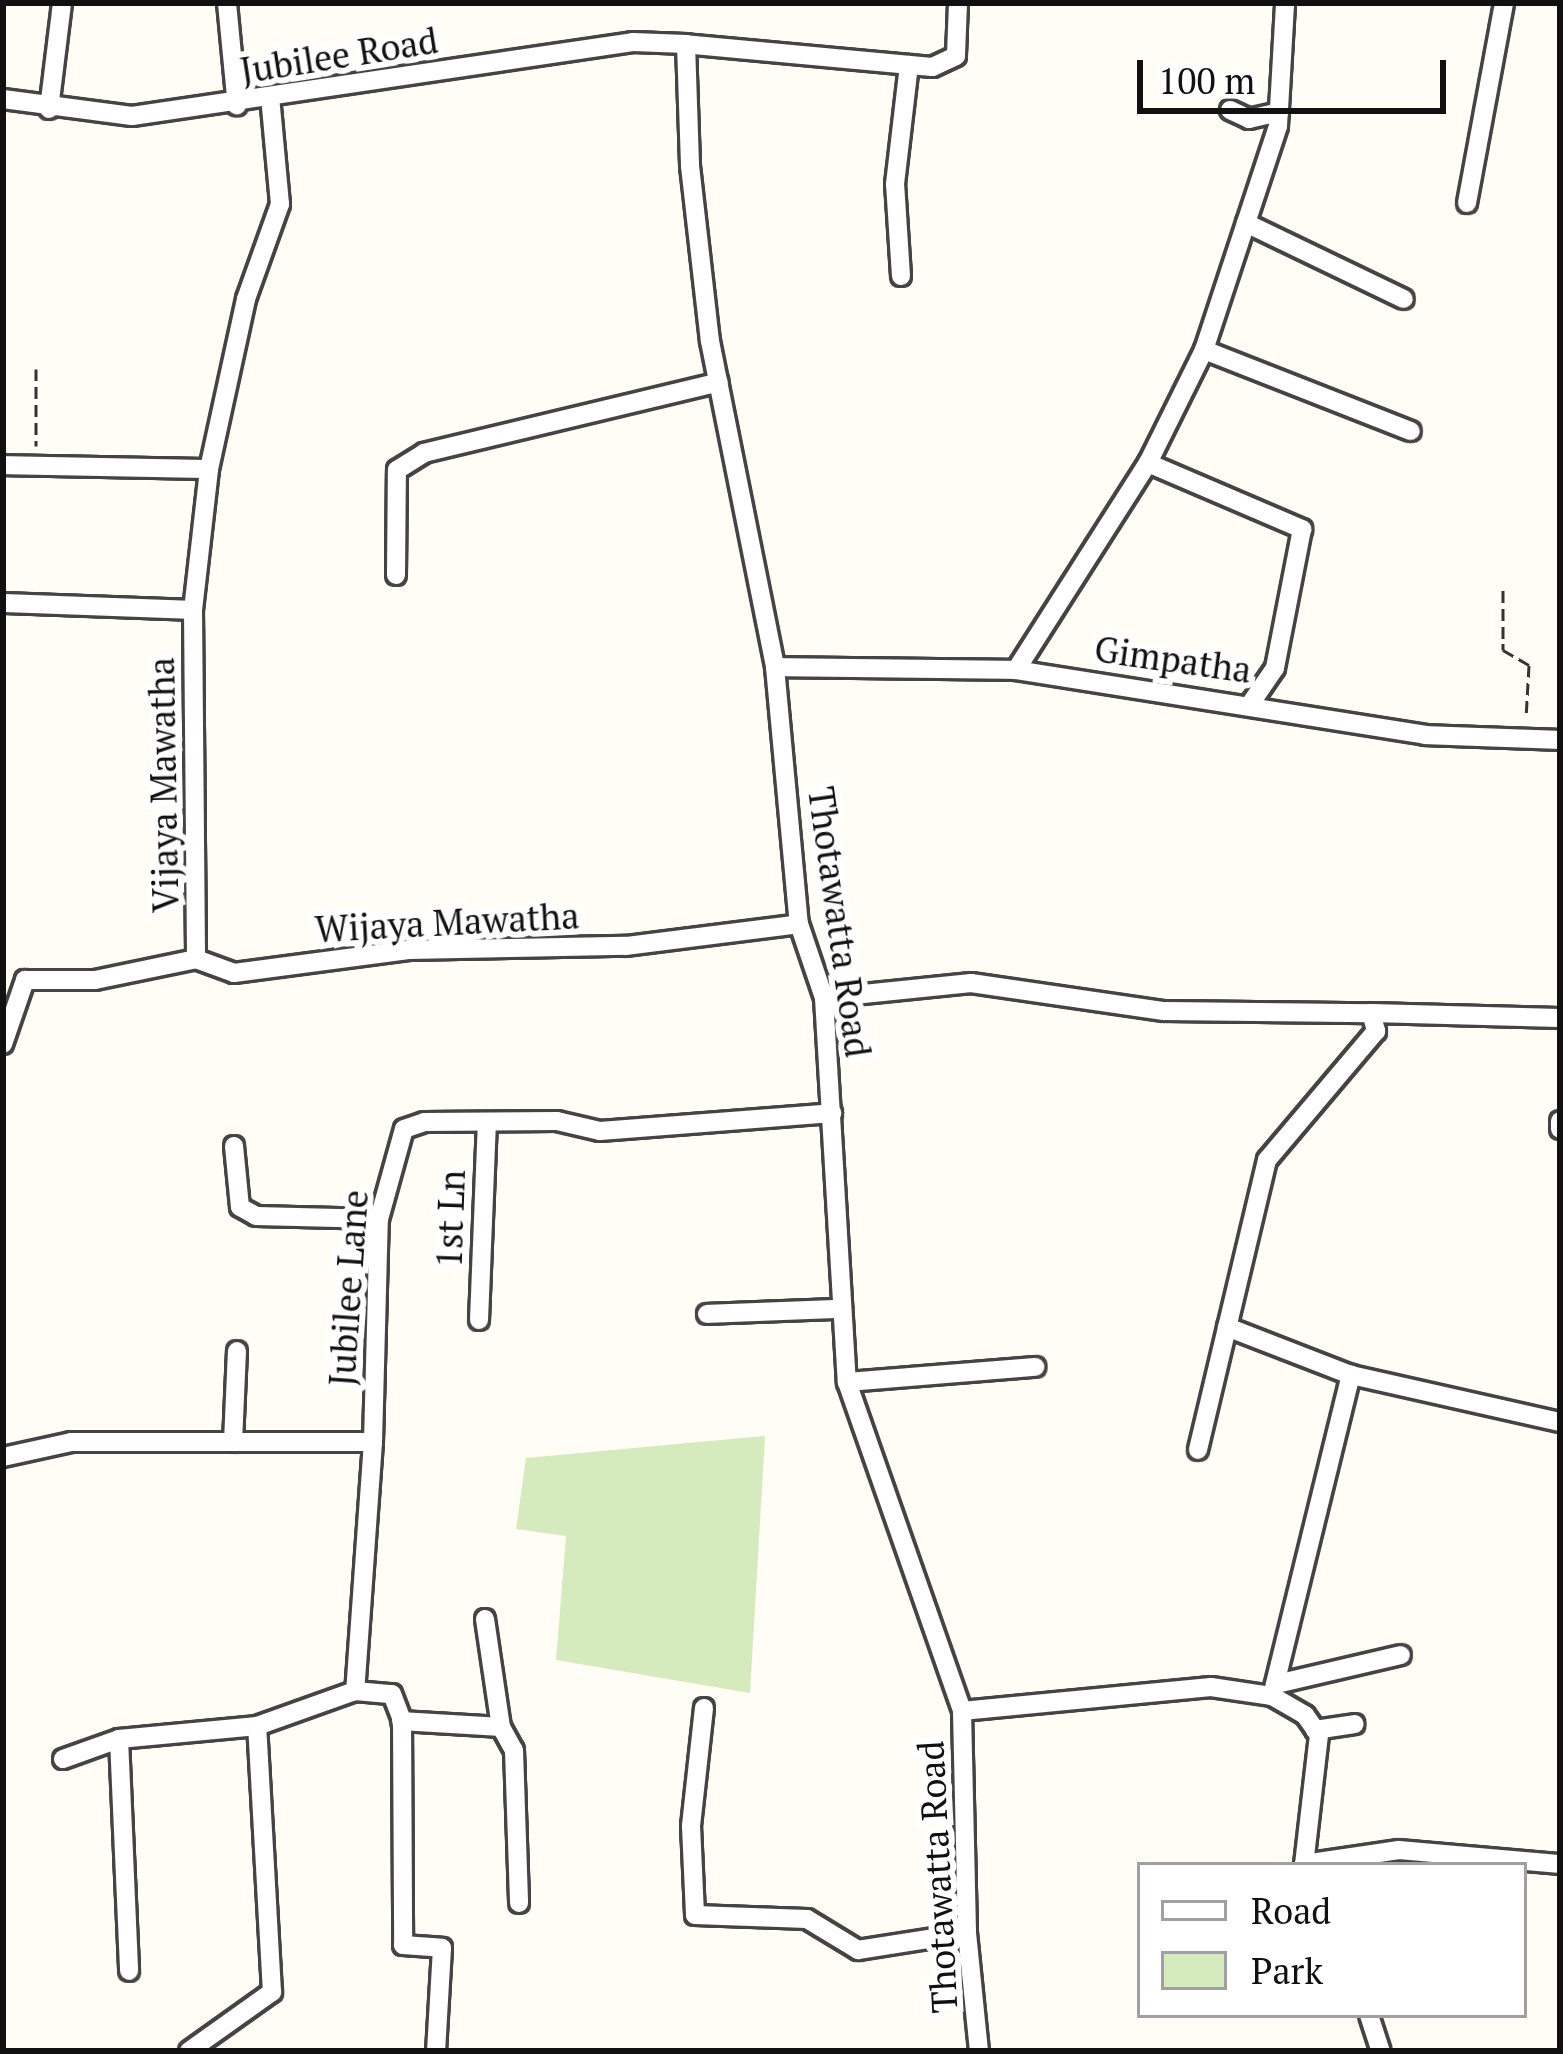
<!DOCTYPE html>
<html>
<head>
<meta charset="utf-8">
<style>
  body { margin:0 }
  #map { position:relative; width:1563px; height:2054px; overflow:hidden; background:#fffdf5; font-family:"PT Serif",serif }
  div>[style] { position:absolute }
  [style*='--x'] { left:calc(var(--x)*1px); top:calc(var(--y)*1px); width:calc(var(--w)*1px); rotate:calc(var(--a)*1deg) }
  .green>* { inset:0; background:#d5ebbd }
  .path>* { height:3px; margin-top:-1.5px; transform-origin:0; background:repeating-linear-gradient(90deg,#333 0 12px,transparent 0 18px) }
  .roads { filter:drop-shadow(3px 0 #444) drop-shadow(-3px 0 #444) drop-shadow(0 3px #444) drop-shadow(0 -3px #444) }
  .street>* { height:18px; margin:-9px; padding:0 9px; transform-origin:9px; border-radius:9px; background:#fff }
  span { translate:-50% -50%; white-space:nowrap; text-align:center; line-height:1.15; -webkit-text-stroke:12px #fff; paint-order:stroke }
  .street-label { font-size:36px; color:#111 }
  .frame { position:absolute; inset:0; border:6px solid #111; pointer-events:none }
  .legend { position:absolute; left:1137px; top:1862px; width:390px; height:156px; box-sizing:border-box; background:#fff; border:3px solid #a0a0a0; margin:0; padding:15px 21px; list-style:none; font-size:36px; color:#111 }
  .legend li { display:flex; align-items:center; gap:24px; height:60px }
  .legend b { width:60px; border:3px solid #a0a0a0 }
  .scale { position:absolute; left:1137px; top:60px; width:309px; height:54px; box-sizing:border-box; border:6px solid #111; border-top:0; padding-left:15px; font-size:36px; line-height:42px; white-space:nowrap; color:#111; -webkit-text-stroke:9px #fff; paint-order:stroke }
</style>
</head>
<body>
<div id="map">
  <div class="green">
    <i style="clip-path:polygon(765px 1436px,750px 1693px,556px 1660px,566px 1536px,516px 1529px,526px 1458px)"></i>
  </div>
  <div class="path">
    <i style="--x:36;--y:369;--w:77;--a:90"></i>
    <i style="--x:1503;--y:590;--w:60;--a:90"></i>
    <i style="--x:1503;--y:650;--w:30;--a:30"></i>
    <i style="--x:1529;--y:665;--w:53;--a:93.2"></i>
  </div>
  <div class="roads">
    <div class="street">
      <i style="--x:227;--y:3;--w:103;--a:84.5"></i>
      <i style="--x:958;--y:3;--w:53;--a:92.2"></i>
      <i style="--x:956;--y:56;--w:26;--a:155"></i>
      <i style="--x:932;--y:67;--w:247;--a:-174.7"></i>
      <i style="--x:686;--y:44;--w:122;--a:88.1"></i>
      <i style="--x:690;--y:166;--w:176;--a:83.5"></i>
      <i style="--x:710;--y:341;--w:332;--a:78.7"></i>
      <i style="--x:775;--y:667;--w:258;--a:84.7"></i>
      <i style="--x:799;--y:924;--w:78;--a:71.3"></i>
      <i style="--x:824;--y:998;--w:385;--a:86.6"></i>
      <i style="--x:847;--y:1382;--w:349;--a:70.7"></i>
      <i style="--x:962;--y:1711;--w:222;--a:88.7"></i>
      <i style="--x:967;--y:1933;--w:119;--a:84.2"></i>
      <i style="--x:3;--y:99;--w:130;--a:7.5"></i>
      <i style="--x:132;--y:116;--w:506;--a:-8.4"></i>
      <i style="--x:633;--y:42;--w:53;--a:2.2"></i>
      <i style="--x:49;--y:109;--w:107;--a:-83"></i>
      <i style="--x:1230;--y:110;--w:21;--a:25"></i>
      <i style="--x:1249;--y:119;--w:31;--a:-13"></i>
      <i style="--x:1467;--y:203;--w:203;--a:-79.5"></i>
      <i style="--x:1246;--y:223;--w:175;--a:25.7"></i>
      <i style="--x:901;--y:276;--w:92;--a:-93.7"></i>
      <i style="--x:895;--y:184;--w:120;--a:-83.3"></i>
      <i style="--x:1204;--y:350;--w:222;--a:21.4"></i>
      <i style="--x:1148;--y:463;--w:168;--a:23.2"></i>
      <i style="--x:1302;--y:529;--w:142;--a:101"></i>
      <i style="--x:1275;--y:668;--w:42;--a:124.4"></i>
      <i style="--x:3;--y:465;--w:206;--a:1.1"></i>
      <i style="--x:396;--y:575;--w:105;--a:-89.5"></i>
      <i style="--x:397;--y:470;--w:32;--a:-32"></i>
      <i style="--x:424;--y:453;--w:303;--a:-13.5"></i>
      <i style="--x:3;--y:603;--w:190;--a:2.1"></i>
      <i style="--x:193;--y:610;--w:142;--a:-83.5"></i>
      <i style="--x:209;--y:469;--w:174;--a:-77.7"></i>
      <i style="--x:246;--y:299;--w:101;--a:-70.3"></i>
      <i style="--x:280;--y:204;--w:107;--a:-95.3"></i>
      <i style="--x:193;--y:610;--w:349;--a:89.5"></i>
      <i style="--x:775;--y:667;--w:241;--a:0.7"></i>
      <i style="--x:1016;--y:670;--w:414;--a:9"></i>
      <i style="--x:1425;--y:735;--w:135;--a:2.1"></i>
      <i style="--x:1016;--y:670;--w:246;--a:-57.5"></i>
      <i style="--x:1148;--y:463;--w:126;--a:-63.6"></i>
      <i style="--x:1204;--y:350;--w:236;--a:-71.7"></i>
      <i style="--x:1278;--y:126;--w:123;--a:-86.7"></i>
      <i style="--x:824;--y:998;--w:148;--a:-5.8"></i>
      <i style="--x:971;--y:983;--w:195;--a:8.3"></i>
      <i style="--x:1164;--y:1011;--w:207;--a:0.6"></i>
      <i style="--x:1371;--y:1013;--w:19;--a:74"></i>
      <i style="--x:1376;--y:1031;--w:169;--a:130.2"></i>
      <i style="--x:1267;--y:1160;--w:298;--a:103.4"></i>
      <i style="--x:1371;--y:1013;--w:189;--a:1.5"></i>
      <i style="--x:3;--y:1044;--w:68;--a:-71"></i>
      <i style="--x:25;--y:980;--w:70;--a:0"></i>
      <i style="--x:95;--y:980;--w:103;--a:-11.7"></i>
      <i style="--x:196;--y:959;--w:40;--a:20.2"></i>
      <i style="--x:234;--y:973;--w:176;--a:-7.5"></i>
      <i style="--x:408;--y:950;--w:218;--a:-1.1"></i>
      <i style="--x:626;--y:946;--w:174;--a:-7.2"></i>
      <i style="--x:1560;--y:1121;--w:8;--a:90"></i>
      <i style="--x:234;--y:1146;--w:61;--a:84.4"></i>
      <i style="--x:240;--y:1207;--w:18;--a:29"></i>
      <i style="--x:256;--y:1216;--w:123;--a:1.4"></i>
      <i style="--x:707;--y:1314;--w:132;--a:-2.2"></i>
      <i style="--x:479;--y:1320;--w:198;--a:-87.7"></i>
      <i style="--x:1227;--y:1327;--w:133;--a:21.2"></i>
      <i style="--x:1351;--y:1375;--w:214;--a:12.7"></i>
      <i style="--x:847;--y:1382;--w:189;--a:-4.6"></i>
      <i style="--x:233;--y:1442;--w:91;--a:-87.5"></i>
      <i style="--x:373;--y:1442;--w:250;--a:94.1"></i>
      <i style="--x:355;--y:1691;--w:37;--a:5"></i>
      <i style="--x:392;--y:1694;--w:28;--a:69"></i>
      <i style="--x:402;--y:1720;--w:225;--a:89.7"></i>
      <i style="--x:403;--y:1945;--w:39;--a:4"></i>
      <i style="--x:442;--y:1948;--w:103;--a:93.3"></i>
      <i style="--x:3;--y:1457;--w:70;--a:-12.4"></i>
      <i style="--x:71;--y:1442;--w:302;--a:0"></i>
      <i style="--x:373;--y:1442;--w:223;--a:-88.5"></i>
      <i style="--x:379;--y:1219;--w:93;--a:-74.5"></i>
      <i style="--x:404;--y:1129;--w:21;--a:-19"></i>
      <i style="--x:424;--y:1122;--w:133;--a:-0.4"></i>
      <i style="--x:557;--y:1121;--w:44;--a:13.1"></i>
      <i style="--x:600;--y:1131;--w:233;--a:-4.4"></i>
      <i style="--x:485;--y:1619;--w:109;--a:81.6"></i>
      <i style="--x:501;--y:1727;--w:26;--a:61"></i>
      <i style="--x:514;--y:1750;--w:153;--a:88.1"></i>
      <i style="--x:1281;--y:1683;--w:123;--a:-13.1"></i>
      <i style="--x:1272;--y:1696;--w:331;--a:-76.2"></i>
      <i style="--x:704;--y:1708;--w:119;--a:96.3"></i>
      <i style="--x:691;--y:1826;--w:89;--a:87.4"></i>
      <i style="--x:695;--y:1915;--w:112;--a:2"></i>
      <i style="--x:807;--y:1919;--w:60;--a:31.3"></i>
      <i style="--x:858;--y:1950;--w:110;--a:-8.9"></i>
      <i style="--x:962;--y:1711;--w:250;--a:-5.5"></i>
      <i style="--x:1211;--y:1687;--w:62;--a:8.4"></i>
      <i style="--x:1272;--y:1696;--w:38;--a:30"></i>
      <i style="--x:1305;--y:1715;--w:24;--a:55"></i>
      <i style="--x:1319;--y:1735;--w:131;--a:96.6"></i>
      <i style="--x:401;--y:1721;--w:100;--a:3.4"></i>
      <i style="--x:1315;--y:1730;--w:40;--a:-8.5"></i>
      <i style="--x:119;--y:1739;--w:232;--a:87.5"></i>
      <i style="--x:63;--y:1759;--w:59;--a:-19.7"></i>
      <i style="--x:119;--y:1739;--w:139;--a:-5.4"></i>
      <i style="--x:257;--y:1726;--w:104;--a:-19.7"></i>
      <i style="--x:1304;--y:1864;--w:96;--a:-8.4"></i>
      <i style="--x:1399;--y:1850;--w:162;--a:5"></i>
      <i style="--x:1369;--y:2015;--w:38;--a:72"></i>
      <i style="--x:189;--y:2051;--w:102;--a:-35.4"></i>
      <i style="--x:272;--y:1992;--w:266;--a:-93.2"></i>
    </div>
  </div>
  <div class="street-label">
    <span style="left:339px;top:55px;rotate:-9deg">Jubilee Road</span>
    <span style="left:1173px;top:659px;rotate:8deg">Gimpatha</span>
    <span style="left:163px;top:785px;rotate:-91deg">Vijaya Mawatha</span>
    <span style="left:447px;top:922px;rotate:-3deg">Wijaya Mawatha</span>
    <span style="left:840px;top:922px;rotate:82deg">Thotawatta Road</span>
    <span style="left:450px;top:1219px;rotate:-88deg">1st Ln</span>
    <span style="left:348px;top:1288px;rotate:-86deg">Jubilee Lane</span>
    <span style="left:937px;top:1877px;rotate:-93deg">Thotawatta Road</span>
  </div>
  <div class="frame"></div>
  <ul class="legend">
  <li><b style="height:15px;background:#fff"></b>Road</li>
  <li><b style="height:33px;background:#d5ebbd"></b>Park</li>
  </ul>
  <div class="scale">100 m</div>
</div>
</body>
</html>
